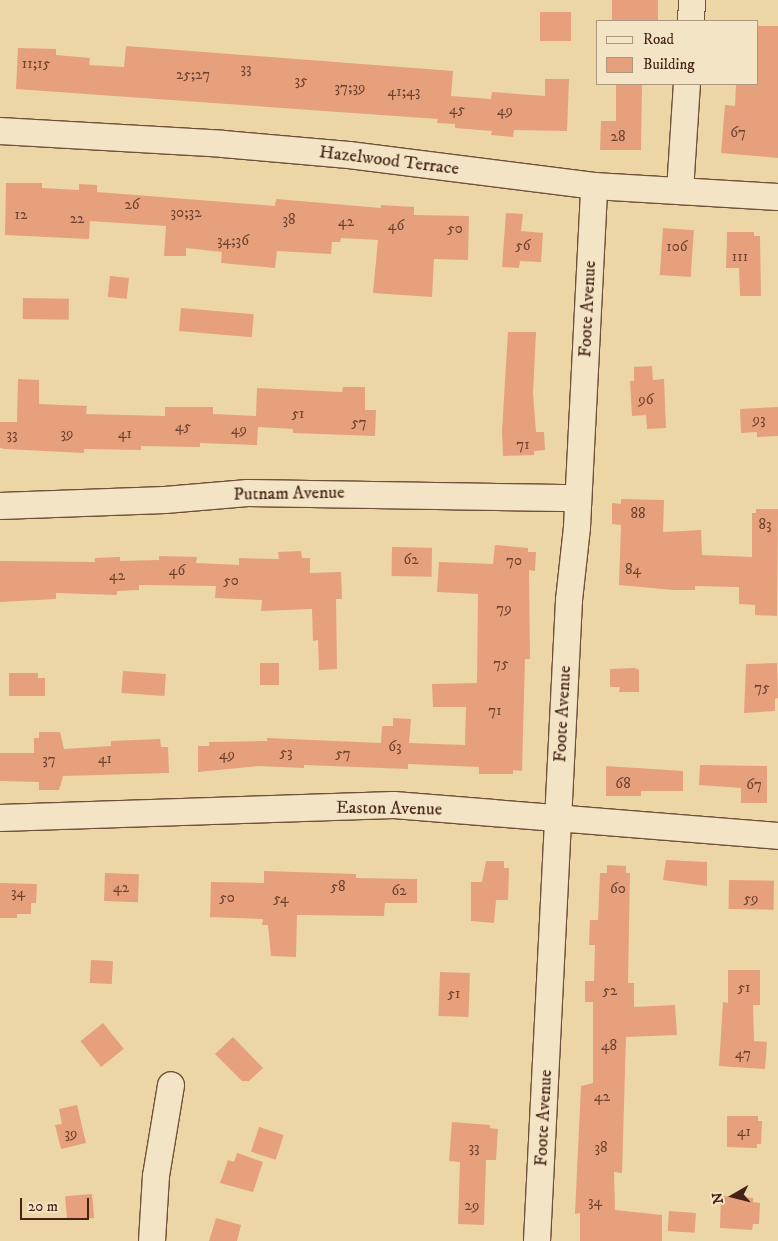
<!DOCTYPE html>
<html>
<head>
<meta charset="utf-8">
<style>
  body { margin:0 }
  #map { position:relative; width:778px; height:1241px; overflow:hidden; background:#ecd6a6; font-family:"IM FELL DW Pica",serif }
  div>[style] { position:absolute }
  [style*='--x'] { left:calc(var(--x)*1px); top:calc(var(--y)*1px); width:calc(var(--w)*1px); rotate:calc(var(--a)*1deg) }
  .building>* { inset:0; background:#e6a07c; transform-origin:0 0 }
  .roads { filter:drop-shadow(1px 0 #6f5039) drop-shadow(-1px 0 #6f5039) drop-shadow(0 1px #6f5039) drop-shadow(0 -1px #6f5039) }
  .minor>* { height:26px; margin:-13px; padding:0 13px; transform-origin:13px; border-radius:13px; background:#f3e4c5 }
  span { translate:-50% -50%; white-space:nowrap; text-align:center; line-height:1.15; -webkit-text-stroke:4.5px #f3e4c5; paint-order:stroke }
  .number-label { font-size:15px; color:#6d422f }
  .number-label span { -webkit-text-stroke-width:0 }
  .street-label { font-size:18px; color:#452315 }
  .legend { position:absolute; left:596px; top:20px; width:162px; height:65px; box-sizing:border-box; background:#f3e4c5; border:1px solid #ad977f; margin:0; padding:6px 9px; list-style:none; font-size:15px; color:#452315 }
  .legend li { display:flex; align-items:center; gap:10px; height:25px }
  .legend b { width:25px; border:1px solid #ad977f }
  .north { position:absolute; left:708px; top:1171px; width:50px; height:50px; -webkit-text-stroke:4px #f3e4c5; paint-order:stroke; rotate:262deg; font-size:14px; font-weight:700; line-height:20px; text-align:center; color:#452315 }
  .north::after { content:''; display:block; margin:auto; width:18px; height:22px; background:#452315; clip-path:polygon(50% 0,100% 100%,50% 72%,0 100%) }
  .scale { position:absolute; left:20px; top:1198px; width:69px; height:22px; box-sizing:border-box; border:2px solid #452315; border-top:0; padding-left:6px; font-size:15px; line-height:18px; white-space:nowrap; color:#452315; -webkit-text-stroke:4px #f3e4c5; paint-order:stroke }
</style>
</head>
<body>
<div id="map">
  <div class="building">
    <i style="left:612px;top:0;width:46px;height:21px"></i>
    <i style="left:571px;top:12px;width:29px;height:31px;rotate:90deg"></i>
    <i style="clip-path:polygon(757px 26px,778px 26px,778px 158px,721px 153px,725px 105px,735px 106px,736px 84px,757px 84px)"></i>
    <i style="clip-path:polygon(126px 46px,453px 71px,451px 96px,491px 99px,492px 92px,545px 96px,545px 79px,569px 79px,567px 131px,514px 130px,513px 137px,491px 135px,492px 131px,455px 128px,455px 124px,437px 123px,438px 119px,16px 89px,18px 48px,56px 49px,56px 55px,90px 58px,89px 65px,124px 67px)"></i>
    <i style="clip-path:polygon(616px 84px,642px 84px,641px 150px,600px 150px,601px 121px,616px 121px)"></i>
    <i style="clip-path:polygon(6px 183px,42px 183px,42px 188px,79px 190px,79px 184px,97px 185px,97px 192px,275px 206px,276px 199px,381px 208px,381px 205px,414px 207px,414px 215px,469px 216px,468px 260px,434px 259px,432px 297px,373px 293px,378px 240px,341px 238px,340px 242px,332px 242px,331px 254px,277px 251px,275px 268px,221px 263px,222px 252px,186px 248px,186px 256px,164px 256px,166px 226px,90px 221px,89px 239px,5px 235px)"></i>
    <i style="clip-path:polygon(506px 213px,523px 214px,521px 231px,543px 233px,541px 262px,520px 261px,519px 268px,502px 267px)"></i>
    <i style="left:663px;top:228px;width:31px;height:47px;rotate:4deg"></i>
    <i style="clip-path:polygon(727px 232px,754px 232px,754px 236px,760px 236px,761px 296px,740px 296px,739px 268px,726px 268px)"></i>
    <i style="left:110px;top:276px;width:19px;height:21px;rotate:6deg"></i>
    <i style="left:23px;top:298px;width:46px;height:21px;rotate:1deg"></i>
    <i style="left:181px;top:308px;width:73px;height:23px;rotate:5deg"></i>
    <i style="clip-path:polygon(508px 332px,536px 332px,533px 393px,536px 432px,544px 432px,545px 450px,534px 451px,534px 455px,503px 456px,502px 431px)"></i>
    <i style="clip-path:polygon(652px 366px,653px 380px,664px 379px,666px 428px,647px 429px,646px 415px,632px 416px,630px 381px,634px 381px,634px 367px)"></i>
    <i style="clip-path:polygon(18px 379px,39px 380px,39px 404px,87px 406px,86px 414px,165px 416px,165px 407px,213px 407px,213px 414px,256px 416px,257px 388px,342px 392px,343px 387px,365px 387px,365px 410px,376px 410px,375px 436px,293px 433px,293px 429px,258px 427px,257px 445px,200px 443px,200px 447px,141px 446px,141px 450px,84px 449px,84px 453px,5px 449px,0 448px,0 422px,17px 422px)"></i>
    <i style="clip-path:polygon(778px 407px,778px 436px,757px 437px,757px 432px,741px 433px,740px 409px)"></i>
    <i style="clip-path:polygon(621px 499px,664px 500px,663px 532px,701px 530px,702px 555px,752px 557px,752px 513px,756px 513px,756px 509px,778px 509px,777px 616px,755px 615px,755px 605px,739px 604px,739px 587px,695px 586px,695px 590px,673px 590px,619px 585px,621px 525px,612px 524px,612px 503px,621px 504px)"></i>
    <i style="clip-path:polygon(495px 545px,528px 548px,528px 552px,536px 552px,535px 571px,529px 570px,530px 659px,525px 659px,522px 771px,513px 770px,513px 774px,479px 774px,479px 767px,408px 764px,408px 769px,304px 765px,304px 768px,258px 766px,198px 772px,198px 746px,209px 746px,209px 742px,267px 741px,267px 738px,381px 743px,382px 726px,393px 726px,393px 718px,411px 719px,409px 743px,465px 745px,466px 707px,433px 707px,432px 684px,477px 683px,478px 594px,437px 592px,439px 562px,493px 564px)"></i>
    <i style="left:392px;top:547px;width:40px;height:29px;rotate:1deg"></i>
    <i style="clip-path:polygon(301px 551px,302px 558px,310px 558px,310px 573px,341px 572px,342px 599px,336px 599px,337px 669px,319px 670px,318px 640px,313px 641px,312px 609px,261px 611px,262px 600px,215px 598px,216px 586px,139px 585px,139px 590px,117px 591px,117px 595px,56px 593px,56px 599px,0 602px,0 561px,95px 562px,95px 558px,120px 557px,120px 561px,159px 560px,159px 556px,197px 557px,196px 563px,239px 565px,239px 558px,279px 559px,278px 552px)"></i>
    <i style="left:260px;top:663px;width:19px;height:22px"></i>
    <i style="clip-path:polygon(777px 663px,778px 698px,775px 699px,775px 711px,744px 713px,746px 664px)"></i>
    <i style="clip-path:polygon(635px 668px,639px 670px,639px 692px,619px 692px,620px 687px,610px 687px,610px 669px)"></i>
    <i style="left:123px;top:671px;width:43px;height:22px;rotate:4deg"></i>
    <i style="clip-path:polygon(9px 673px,38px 673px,38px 678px,45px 678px,45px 696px,9px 696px)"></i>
    <i style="clip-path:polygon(39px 732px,60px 732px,64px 749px,111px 746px,111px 741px,160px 739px,161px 747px,168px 747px,169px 773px,63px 776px,59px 790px,39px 790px,39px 782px,0 781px,0 753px,34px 753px,34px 738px,39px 738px)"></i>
    <i style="clip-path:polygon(700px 765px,767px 766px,767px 803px,741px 803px,741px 788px,699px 785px)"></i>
    <i style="clip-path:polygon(606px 766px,683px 771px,683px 791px,641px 791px,641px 796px,606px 796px)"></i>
    <i style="clip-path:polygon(666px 860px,707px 862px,707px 886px,663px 880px)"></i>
    <i style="clip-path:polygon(486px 861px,504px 861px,504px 868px,509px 868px,508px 900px,496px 900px,494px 923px,471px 921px,471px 882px,482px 882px)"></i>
    <i style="clip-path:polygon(607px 865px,626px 866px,626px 873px,630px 873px,628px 983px,634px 983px,634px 1007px,675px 1005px,677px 1035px,626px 1037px,622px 1173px,614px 1172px,615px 1210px,662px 1215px,662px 1241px,580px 1241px,580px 1213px,575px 1214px,581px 1086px,593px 1083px,593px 1002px,585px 1002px,585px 981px,594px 981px,595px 945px,589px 945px,590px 920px,598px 920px,600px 873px,607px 873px)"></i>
    <i style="clip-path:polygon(264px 871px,356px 874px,356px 878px,417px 879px,417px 903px,385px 903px,384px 916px,297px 915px,296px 957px,271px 956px,268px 925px,262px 925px,263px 919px,210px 917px,211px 882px,264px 883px)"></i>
    <i style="left:105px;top:873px;width:34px;height:28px;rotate:2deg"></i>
    <i style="left:729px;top:880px;width:45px;height:29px;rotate:1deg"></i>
    <i style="clip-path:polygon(0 883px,37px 884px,36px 903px,31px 903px,31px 914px,17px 914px,17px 918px,0 918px)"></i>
    <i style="left:91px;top:960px;width:22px;height:23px;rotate:3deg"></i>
    <i style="clip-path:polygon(728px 970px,760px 970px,760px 1005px,753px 1005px,754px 1041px,767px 1042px,765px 1069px,719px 1066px,723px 1002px,728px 1003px)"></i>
    <i style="left:440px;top:972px;width:30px;height:44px;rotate:2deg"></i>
    <i style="left:103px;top:1023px;width:33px;height:29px;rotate:51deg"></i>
    <i style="clip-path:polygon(233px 1037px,263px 1068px,249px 1081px,242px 1081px,215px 1054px)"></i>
    <i style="clip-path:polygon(77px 1105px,86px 1143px,61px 1149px,55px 1125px,62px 1124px,59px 1109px)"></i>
    <i style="clip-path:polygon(727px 1116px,758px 1116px,758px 1121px,762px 1121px,761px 1144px,757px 1144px,757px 1148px,727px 1147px)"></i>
    <i style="clip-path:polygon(452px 1122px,490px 1125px,490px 1128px,498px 1129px,496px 1160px,486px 1160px,484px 1225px,458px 1224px,460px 1162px,449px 1161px)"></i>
    <i style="left:259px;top:1127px;width:26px;height:26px;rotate:18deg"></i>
    <i style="clip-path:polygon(237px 1153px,263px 1162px,253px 1192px,220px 1183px,228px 1160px,234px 1162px)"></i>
    <i style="left:92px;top:1194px;width:24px;height:27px;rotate:85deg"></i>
    <i style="clip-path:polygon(721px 1196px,753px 1198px,753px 1202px,760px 1203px,759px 1224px,753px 1224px,752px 1230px,720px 1228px)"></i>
    <i style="left:669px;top:1211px;width:27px;height:20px;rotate:4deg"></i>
    <i style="clip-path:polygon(216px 1218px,241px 1225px,237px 1241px,209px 1241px)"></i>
  </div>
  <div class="roads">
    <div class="minor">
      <i style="--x:691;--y:21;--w:21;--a:-87"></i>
      <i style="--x:0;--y:131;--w:223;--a:3.3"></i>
      <i style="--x:223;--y:144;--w:126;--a:5"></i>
      <i style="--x:349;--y:155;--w:247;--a:7.2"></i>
      <i style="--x:594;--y:186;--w:184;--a:3.4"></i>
      <i style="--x:680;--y:191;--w:107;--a:-86.3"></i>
      <i style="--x:0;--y:506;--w:165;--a:-2.1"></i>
      <i style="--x:165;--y:500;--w:83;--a:-4.8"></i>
      <i style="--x:248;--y:493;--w:330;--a:0.9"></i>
      <i style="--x:0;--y:818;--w:394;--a:-1.9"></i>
      <i style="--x:394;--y:805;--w:385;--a:4.6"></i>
      <i style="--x:152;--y:1241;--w:65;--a:-86.5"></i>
      <i style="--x:156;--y:1176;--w:92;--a:-80.6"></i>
      <i style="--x:537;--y:1241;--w:642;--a:-87.14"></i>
      <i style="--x:569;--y:600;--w:73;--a:-83.7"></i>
      <i style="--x:577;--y:527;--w:341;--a:-87.1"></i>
    </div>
  </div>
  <div class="number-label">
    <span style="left:36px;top:64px">11;15</span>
    <span style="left:246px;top:69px">33</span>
    <span style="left:193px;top:75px">25;27</span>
    <span style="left:301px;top:81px">35</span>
    <span style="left:350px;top:88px">37;39</span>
    <span style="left:404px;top:92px">41;43</span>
    <span style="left:457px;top:110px">45</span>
    <span style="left:505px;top:111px">49</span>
    <span style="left:738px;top:133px">67</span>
    <span style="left:618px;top:137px">28</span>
    <span style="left:132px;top:205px">26</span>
    <span style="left:186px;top:213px">30;32</span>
    <span style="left:21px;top:215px">12</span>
    <span style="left:77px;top:219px">22</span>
    <span style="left:289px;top:220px">38</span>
    <span style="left:346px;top:222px">42</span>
    <span style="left:396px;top:226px">46</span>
    <span style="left:455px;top:229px">50</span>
    <span style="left:233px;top:241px">34;36</span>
    <span style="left:523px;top:246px">56</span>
    <span style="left:677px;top:247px">106</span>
    <span style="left:740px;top:257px">111</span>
    <span style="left:646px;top:400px">96</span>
    <span style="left:298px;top:414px">51</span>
    <span style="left:759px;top:420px">93</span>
    <span style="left:359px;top:423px">57</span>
    <span style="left:183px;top:427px">45</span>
    <span style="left:239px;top:430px">49</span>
    <span style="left:67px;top:434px">39</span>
    <span style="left:125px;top:434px">41</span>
    <span style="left:12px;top:435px">33</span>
    <span style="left:523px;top:445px">71</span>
    <span style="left:638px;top:514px">88</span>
    <span style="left:765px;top:525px">83</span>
    <span style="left:411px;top:560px">62</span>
    <span style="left:514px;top:561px">70</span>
    <span style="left:633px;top:570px">84</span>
    <span style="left:177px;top:571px">46</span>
    <span style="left:117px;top:576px">42</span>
    <span style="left:231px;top:581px">50</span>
    <span style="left:504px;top:609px">79</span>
    <span style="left:501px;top:664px">75</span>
    <span style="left:762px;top:688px">75</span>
    <span style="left:495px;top:711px">71</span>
    <span style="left:395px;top:747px">63</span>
    <span style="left:286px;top:753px">53</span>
    <span style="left:343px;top:754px">57</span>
    <span style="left:227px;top:755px">49</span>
    <span style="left:105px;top:759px">41</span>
    <span style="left:49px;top:760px">37</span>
    <span style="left:623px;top:784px">68</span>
    <span style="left:754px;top:785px">67</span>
    <span style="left:338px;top:887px">58</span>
    <span style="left:121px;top:888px">42</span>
    <span style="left:618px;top:889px">60</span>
    <span style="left:399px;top:891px">62</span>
    <span style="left:18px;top:893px">34</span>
    <span style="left:227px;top:898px">50</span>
    <span style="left:281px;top:899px">54</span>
    <span style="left:751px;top:899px">59</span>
    <span style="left:744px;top:988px">51</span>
    <span style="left:610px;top:991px">52</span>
    <span style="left:454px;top:994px">51</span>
    <span style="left:609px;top:1046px">48</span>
    <span style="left:743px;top:1054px">47</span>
    <span style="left:602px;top:1097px">42</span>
    <span style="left:744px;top:1132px">41</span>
    <span style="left:71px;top:1134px">39</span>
    <span style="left:474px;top:1148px">33</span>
    <span style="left:601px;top:1148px">38</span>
    <span style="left:595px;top:1202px">34</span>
    <span style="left:472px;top:1206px">29</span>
  </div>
  <div class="street-label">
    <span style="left:389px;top:161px;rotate:7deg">Hazelwood Terrace</span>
    <span style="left:588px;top:309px;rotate:-87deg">Foote Avenue</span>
    <span style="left:289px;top:494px;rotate:-1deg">Putnam Avenue</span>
    <span style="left:563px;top:714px;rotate:-87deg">Foote Avenue</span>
    <span style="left:389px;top:809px;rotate:1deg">Easton Avenue</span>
    <span style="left:544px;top:1118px;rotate:-87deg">Foote Avenue</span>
  </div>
  <ul class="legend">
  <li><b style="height:6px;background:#f3e4c5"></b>Road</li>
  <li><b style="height:14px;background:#e6a07c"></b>Building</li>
  </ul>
  <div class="north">N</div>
  <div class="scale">20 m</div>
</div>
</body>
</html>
